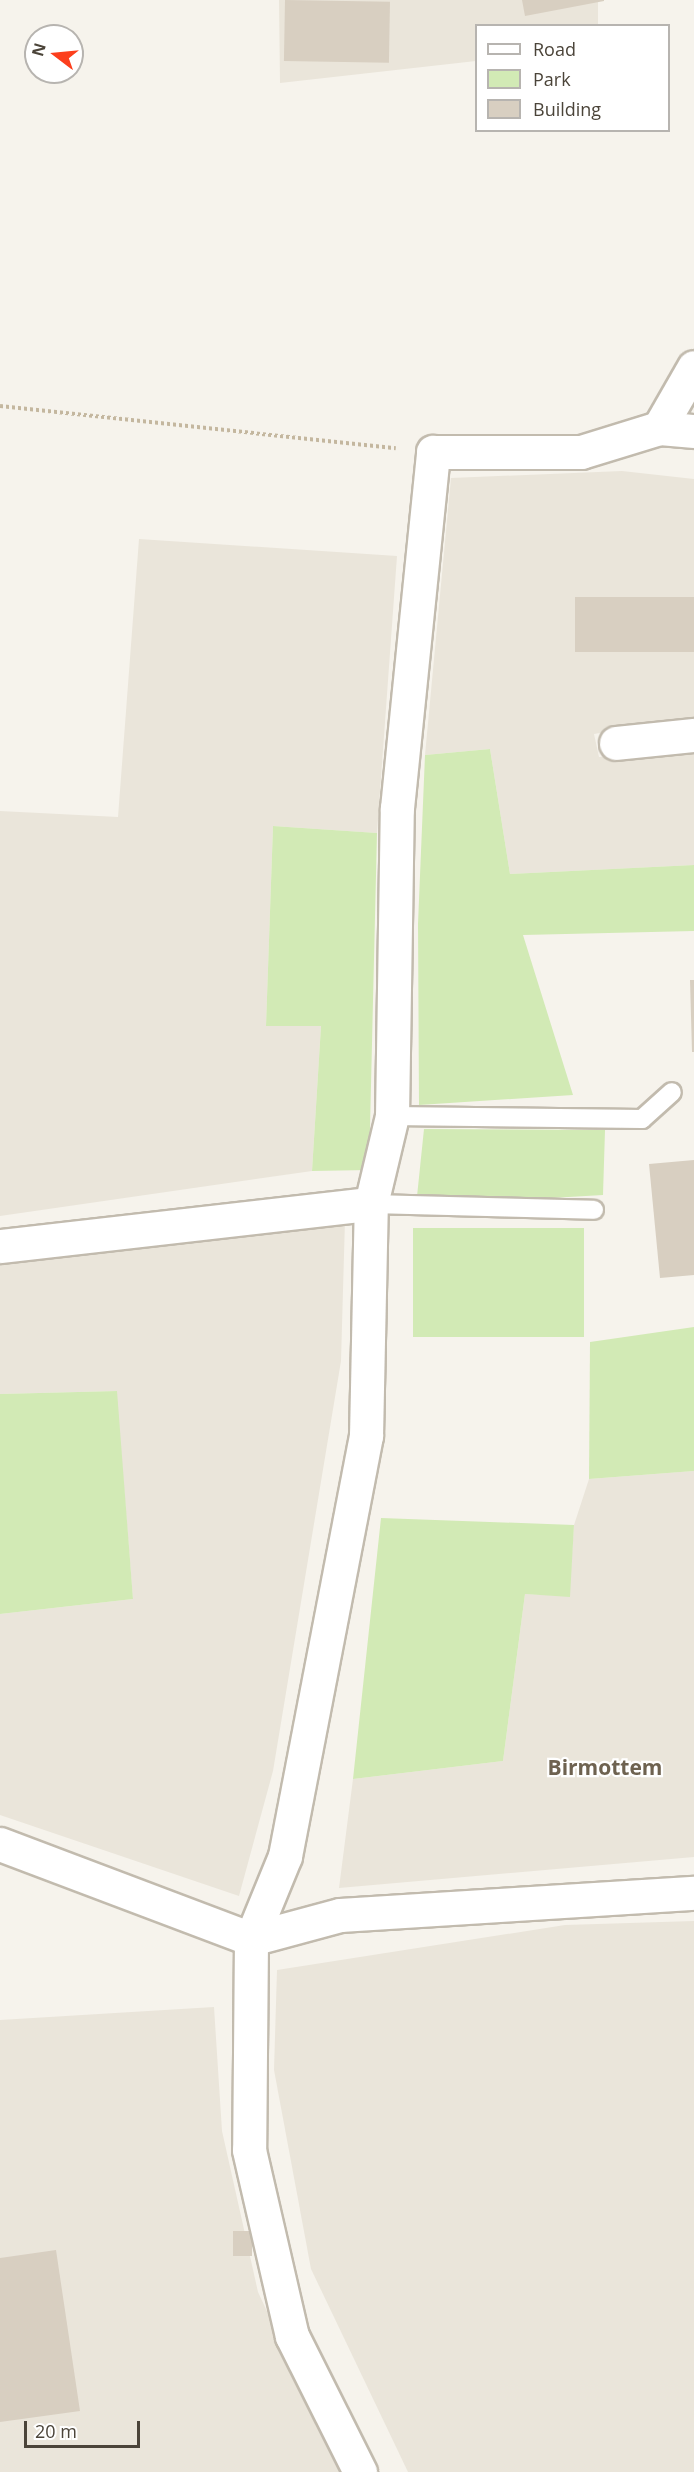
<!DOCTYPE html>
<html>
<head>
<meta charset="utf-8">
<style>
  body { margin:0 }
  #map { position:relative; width:694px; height:2472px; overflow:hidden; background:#f6f3ec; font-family:"Open Sans",sans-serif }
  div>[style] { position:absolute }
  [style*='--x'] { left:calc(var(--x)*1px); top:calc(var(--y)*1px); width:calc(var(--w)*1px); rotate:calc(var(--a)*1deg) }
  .residential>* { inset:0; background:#eae5da }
  .green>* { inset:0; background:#d2eab5; transform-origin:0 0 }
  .building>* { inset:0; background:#d8cfc1; transform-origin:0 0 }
  .path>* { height:4px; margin-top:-2px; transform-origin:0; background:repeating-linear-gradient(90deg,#c4b79f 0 3px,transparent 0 6px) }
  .roads { filter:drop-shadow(2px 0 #c2bbae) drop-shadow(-2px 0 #c2bbae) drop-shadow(0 2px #c2bbae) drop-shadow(0 -2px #c2bbae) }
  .service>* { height:18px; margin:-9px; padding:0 9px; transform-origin:9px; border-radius:9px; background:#fff }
  .minor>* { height:33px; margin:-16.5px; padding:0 16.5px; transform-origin:16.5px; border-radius:16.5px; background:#fff }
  span { translate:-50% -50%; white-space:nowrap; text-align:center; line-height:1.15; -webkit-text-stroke:4.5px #fff; paint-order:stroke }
  .neighbourhood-label { font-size:21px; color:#6e6250; font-weight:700 }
  .legend { position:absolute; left:475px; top:24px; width:195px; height:108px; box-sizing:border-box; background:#fff; border:2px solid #b7b4b0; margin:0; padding:8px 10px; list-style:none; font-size:18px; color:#4b4439 }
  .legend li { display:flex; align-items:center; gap:12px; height:30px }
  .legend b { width:30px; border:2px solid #b7b4b0 }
  .north { position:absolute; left:24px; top:24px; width:60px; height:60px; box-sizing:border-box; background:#fff; border:2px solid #b7b4b0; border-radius:50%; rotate:286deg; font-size:16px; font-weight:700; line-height:24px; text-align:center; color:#4b4439 }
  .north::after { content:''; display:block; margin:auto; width:21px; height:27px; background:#fc3f1d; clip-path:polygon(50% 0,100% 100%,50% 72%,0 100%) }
  .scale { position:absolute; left:24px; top:2421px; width:116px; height:27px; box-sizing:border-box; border:3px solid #4b4439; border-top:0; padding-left:8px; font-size:18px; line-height:21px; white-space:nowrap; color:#4b4439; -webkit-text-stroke:4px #fff; paint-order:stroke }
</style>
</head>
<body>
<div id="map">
  <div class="residential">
    <i style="clip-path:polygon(279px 0,598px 0,598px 25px,476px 26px,476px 61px,280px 83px)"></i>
    <i style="clip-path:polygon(622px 471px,694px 479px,694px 717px,594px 734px,599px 757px,694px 750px,694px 865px,510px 874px,490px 749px,425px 755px,451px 478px)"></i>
    <i style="clip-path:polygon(139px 539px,397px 556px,377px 833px,273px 826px,266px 1026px,321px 1026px,312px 1171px,0 1216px,0 811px,118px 817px)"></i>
    <i style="clip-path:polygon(345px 1220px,341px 1361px,273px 1771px,239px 1896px,0 1815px,0 1614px,133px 1599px,116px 1391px,0 1394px,0 1259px)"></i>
    <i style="clip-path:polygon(694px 1471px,694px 1857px,339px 1888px,353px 1779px,503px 1761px,525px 1594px,569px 1596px,574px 1525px,589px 1479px)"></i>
    <i style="clip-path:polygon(694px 1921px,694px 2472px,408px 2472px,311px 2269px,274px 2070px,277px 1970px,565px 1925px)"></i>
    <i style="clip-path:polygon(214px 2007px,222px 2131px,258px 2292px,342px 2472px,0 2472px,0 2020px)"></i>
  </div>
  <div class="green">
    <i style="clip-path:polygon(490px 749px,510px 874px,694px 865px,694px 931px,523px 935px,573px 1095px,419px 1105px,418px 924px,425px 755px)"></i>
    <i style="clip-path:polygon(273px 826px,377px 833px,369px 1170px,312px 1171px,321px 1026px,266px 1026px)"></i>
    <i style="clip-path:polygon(424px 1129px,605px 1130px,603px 1195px,416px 1206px)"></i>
    <i style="left:413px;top:1228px;width:171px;height:109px"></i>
    <i style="clip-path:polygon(694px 1327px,694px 1471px,589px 1479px,590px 1342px)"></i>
    <i style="clip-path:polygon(117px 1391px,133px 1599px,0 1614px,0 1394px)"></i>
    <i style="clip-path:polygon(381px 1518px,574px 1525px,570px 1597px,525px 1594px,503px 1761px,353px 1779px)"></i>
  </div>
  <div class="building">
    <i style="left:285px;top:0;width:105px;height:61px;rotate:1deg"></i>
    <i style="clip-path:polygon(522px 0,604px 0,604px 1px,525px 16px)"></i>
    <i style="left:694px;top:597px;width:55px;height:119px;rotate:90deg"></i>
    <i style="clip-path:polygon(690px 980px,694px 980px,694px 1052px,692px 1052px)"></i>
    <i style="clip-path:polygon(694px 1160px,694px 1275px,660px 1278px,649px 1164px)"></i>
    <i style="left:233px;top:2231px;width:19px;height:25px"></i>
    <i style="clip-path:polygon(56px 2250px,80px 2411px,0 2422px,0 2258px)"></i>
  </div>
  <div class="path">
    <i style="--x:0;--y:406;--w:398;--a:6.1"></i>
  </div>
  <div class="roads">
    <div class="service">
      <i style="--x:392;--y:1116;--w:250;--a:0.7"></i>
      <i style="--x:642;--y:1119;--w:40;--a:-42"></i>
      <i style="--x:371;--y:1204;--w:223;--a:1.5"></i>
    </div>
    <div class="minor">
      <i style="--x:659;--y:428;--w:35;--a:5"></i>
      <i style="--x:616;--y:743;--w:78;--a:-5.9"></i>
      <i style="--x:0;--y:1246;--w:373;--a:-6.5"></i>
      <i style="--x:0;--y:1844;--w:268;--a:20.7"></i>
      <i style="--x:251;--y:1939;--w:211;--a:90.5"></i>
      <i style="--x:249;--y:2150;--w:191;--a:77"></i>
      <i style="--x:292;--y:2336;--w:152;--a:63.4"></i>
      <i style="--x:251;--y:1939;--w:90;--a:-67.7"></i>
      <i style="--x:285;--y:1856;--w:428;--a:-79.1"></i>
      <i style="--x:366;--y:1436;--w:232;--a:-88.8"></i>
      <i style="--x:371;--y:1204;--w:90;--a:-76.6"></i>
      <i style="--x:392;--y:1116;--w:308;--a:-89.1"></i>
      <i style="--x:397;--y:808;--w:358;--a:-84.2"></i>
      <i style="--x:433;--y:452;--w:148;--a:0"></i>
      <i style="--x:581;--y:452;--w:82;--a:-17.1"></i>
      <i style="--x:659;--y:428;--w:70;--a:-60.2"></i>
      <i style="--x:251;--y:1939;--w:92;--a:-15.1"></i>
      <i style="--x:340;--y:1915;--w:355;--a:-3.6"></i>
    </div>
  </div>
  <div class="neighbourhood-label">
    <span style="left:605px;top:1767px">Birmottem</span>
  </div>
  <ul class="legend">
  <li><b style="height:8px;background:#fff"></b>Road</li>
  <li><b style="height:16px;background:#d2eab5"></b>Park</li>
  <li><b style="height:16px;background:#d8cfc1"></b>Building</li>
  </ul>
  <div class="north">N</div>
  <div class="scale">20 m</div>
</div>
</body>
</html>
